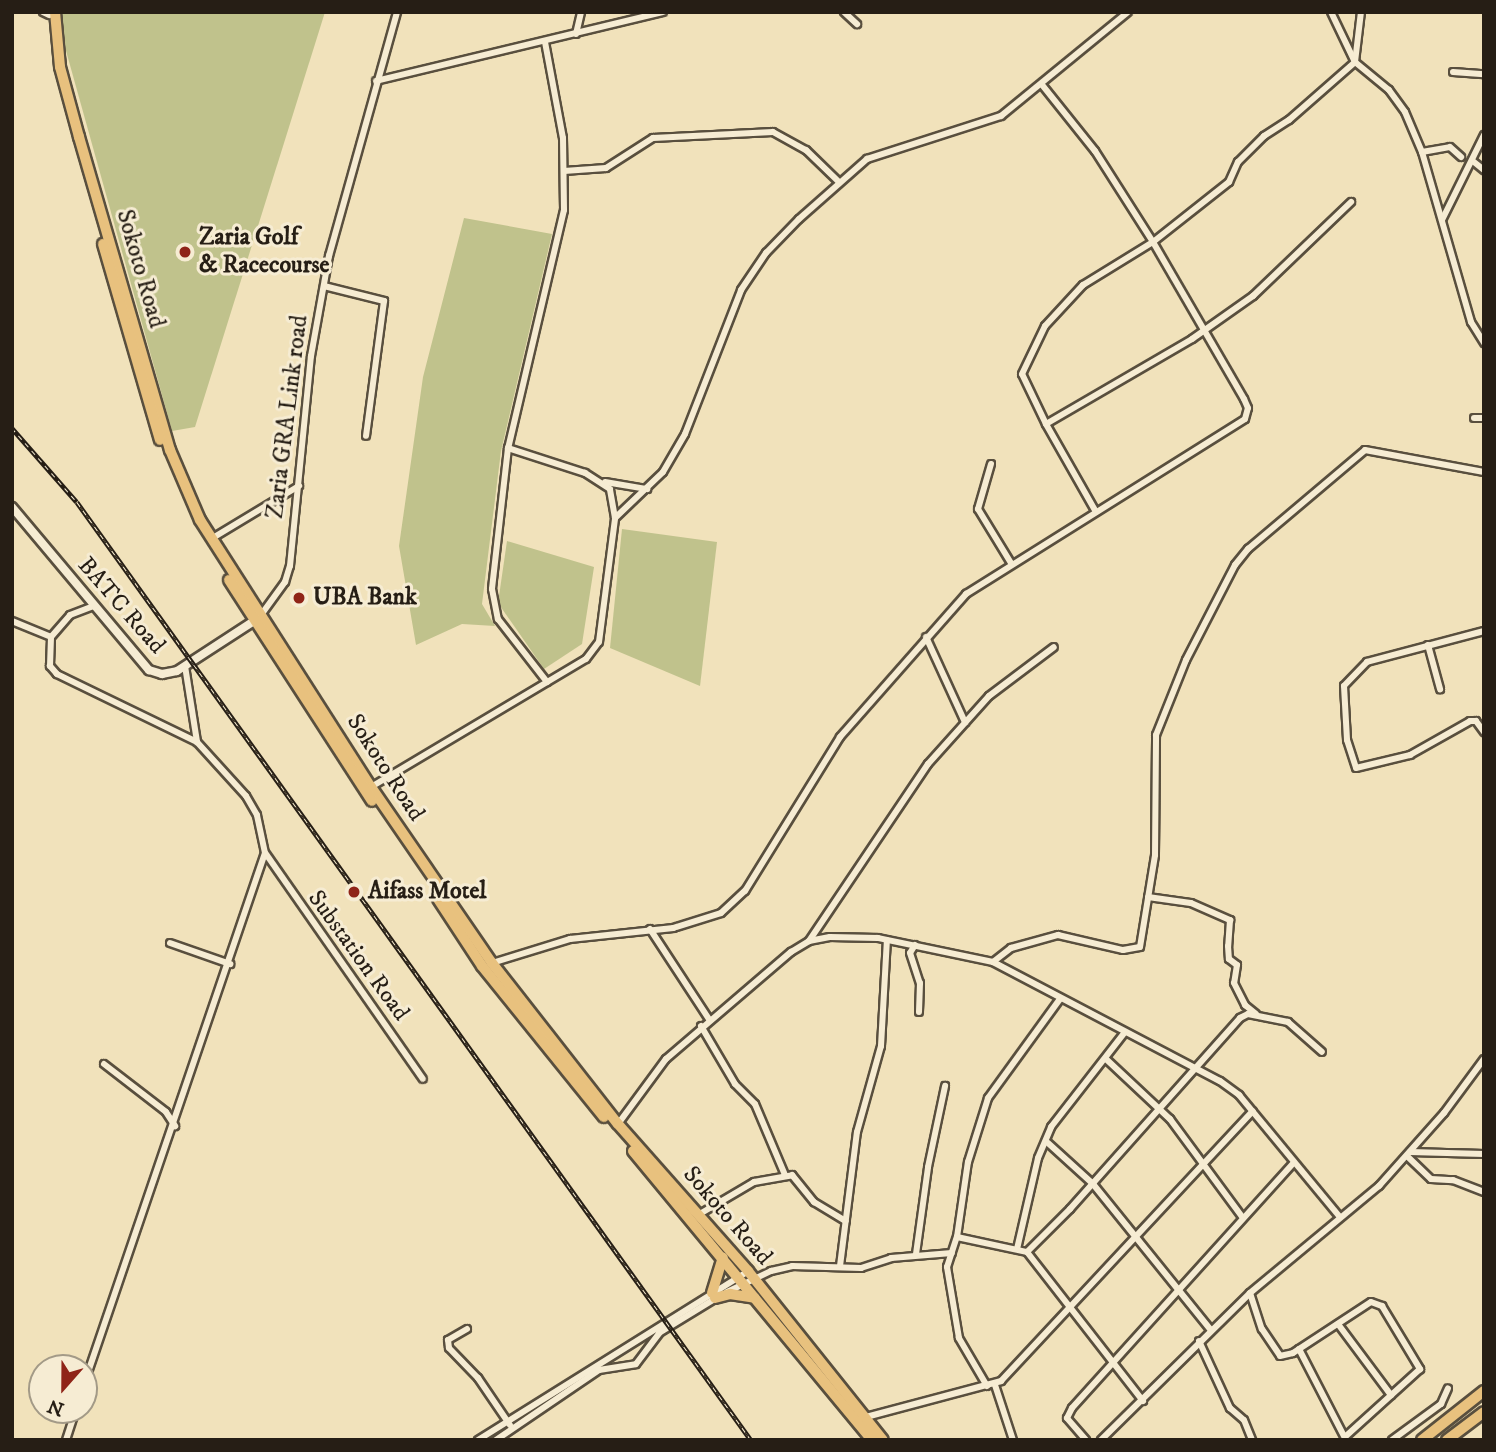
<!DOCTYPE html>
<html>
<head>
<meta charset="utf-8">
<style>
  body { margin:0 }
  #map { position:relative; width:1496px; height:1452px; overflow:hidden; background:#f1e2bb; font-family:"IM FELL DW Pica",serif }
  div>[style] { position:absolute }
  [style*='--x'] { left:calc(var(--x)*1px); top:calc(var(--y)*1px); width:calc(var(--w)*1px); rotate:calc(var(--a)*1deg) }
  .green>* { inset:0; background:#c0c28c }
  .roads { filter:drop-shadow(2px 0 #594f3e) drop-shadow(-2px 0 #594f3e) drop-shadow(0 2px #594f3e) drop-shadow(0 -2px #594f3e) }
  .minor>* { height:6px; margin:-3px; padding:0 3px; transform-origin:3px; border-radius:3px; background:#f6ecd3 }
  .tertiary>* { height:8px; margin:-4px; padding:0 4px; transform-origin:4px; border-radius:4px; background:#f6ecd3 }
  .primary>* { height:10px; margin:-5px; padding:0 5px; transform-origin:5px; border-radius:5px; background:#e8c17e }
  .trunk>* { height:10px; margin:-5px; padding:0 5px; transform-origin:5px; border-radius:5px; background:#e8c17e }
  .rail>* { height:4.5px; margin-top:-2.25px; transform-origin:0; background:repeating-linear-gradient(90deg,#f6ecd3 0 5px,#261e15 0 10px); box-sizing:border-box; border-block:2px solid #261e15 }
  .dots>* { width:19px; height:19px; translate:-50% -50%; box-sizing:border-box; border:4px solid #f6ecd3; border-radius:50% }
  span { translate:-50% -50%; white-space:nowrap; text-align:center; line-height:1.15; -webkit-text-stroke:6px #f6ecd3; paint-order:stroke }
  .poi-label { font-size:24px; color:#261e15; font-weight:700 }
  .left { translate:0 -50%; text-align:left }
  .street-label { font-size:24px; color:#261e15 }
  .frame { position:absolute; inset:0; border:14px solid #261e15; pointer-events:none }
  .north { position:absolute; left:28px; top:1354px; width:70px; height:70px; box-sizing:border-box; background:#f6ecd3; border:2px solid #a39a87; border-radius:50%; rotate:201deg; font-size:19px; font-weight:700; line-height:28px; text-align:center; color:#261e15 }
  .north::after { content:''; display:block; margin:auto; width:24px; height:32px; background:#8f2418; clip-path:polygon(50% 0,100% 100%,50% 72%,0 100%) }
</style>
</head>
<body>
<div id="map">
  <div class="green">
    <i style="clip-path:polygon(61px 12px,325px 12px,195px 427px,172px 431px,63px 40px)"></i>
    <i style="clip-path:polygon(464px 218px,552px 234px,501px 451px,482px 604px,495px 626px,462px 624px,416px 645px,399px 546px,423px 377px)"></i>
    <i style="clip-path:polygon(622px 529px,717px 542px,700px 686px,610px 648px)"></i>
    <i style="clip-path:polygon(507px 541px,594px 567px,582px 644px,544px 669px,498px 603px)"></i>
  </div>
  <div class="roads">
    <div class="minor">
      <i style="--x:43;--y:12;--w:7;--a:27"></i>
      <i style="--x:844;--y:12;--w:18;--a:43"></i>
      <i style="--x:1331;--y:12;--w:55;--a:64.4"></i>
      <i style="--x:1355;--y:62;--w:44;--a:39.5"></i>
      <i style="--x:1389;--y:90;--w:27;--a:54"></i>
      <i style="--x:1405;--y:112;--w:43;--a:67"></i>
      <i style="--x:1422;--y:152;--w:177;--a:73.9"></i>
      <i style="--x:1471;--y:322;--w:25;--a:58"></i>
      <i style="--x:576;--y:34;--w:23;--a:-77"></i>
      <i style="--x:545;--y:42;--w:98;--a:79.4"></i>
      <i style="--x:563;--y:138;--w:72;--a:89.2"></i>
      <i style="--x:564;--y:210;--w:244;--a:103.2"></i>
      <i style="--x:508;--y:448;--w:142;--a:96.5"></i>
      <i style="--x:492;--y:589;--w:31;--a:79"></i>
      <i style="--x:498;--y:619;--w:80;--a:52.1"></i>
      <i style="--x:1453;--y:72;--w:31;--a:4"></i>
      <i style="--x:376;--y:81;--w:295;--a:-13.5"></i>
      <i style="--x:1422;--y:152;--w:28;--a:-10"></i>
      <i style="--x:1450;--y:147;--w:15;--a:42"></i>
      <i style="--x:1474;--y:162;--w:13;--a:39"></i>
      <i style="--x:564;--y:171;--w:42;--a:-4.1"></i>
      <i style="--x:606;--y:168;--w:56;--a:-32.6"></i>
      <i style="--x:653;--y:138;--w:120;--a:-2.9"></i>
      <i style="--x:773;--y:132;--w:38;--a:29"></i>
      <i style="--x:806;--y:150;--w:45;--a:44.1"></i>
      <i style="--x:1442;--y:220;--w:95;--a:-63.7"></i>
      <i style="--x:324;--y:286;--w:62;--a:14"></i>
      <i style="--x:384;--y:301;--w:136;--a:97.6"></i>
      <i style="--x:1474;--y:418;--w:10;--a:0"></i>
      <i style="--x:1046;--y:424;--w:55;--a:-115.6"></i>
      <i style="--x:1022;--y:374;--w:53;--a:-64.4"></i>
      <i style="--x:1045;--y:326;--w:56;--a:-47.2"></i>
      <i style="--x:1083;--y:285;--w:82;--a:-31.6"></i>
      <i style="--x:1153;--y:242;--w:97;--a:-38.3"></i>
      <i style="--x:1229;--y:182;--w:22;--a:-66"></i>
      <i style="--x:1238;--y:162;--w:37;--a:-45"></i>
      <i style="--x:1264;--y:136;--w:30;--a:-33"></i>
      <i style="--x:1289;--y:120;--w:88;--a:-41.3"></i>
      <i style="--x:1355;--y:62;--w:50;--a:-83.2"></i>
      <i style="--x:991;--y:464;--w:47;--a:106.1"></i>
      <i style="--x:978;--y:509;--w:63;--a:58.6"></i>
      <i style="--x:605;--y:482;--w:43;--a:9.5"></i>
      <i style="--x:1096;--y:512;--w:101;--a:-119.6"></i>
      <i style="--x:1046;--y:424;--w:169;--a:-30.2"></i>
      <i style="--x:1192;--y:339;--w:75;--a:-35.2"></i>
      <i style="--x:1253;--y:296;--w:136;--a:-43.8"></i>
      <i style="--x:615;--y:518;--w:66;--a:-43.8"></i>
      <i style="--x:663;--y:472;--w:44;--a:-59.9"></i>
      <i style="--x:685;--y:434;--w:155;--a:-68.7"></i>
      <i style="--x:741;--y:290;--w:45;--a:-56"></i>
      <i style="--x:766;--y:253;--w:47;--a:-45.9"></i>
      <i style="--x:799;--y:219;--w:91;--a:-41.4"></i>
      <i style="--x:867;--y:159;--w:141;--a:-17.8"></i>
      <i style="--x:1001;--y:116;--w:164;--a:-39.3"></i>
      <i style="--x:211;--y:539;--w:103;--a:-31.1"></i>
      <i style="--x:261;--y:615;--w:41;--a:-54"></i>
      <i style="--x:285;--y:582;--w:17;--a:-73"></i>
      <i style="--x:290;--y:566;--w:211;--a:-84.3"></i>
      <i style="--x:311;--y:356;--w:102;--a:-79.8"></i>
      <i style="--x:329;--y:256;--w:253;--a:-74.4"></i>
      <i style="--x:12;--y:621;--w:42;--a:22.3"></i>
      <i style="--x:1484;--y:631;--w:121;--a:165.2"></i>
      <i style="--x:1367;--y:662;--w:33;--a:134"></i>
      <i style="--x:1344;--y:686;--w:54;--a:86.8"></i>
      <i style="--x:1347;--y:740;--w:29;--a:72"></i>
      <i style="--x:1356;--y:768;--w:56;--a:-13.5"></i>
      <i style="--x:1410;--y:755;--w:69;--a:-29.5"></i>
      <i style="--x:1470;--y:721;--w:6;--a:0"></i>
      <i style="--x:1476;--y:721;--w:14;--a:54"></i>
      <i style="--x:926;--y:637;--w:94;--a:65.4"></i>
      <i style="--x:1428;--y:645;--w:46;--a:74.7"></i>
      <i style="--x:185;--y:666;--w:77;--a:81"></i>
      <i style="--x:371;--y:787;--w:250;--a:-30.8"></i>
      <i style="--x:586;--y:659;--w:21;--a:-53"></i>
      <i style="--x:599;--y:642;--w:125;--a:-82.6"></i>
      <i style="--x:615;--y:518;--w:29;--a:-100"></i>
      <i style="--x:610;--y:489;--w:30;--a:-147"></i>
      <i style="--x:585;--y:473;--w:81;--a:-162"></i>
      <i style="--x:266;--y:854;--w:274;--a:55.1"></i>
      <i style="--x:1148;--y:897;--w:43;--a:7.9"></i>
      <i style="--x:1191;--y:903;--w:43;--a:23.6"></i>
      <i style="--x:1230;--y:920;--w:26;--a:94"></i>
      <i style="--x:1228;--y:946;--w:13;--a:86"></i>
      <i style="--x:1229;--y:959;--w:10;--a:37"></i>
      <i style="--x:1237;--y:965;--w:18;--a:99"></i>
      <i style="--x:1234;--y:983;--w:25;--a:63"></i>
      <i style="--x:1245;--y:1005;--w:14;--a:39"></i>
      <i style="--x:650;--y:929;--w:108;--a:56.8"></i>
      <i style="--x:809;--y:941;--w:213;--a:-56.1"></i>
      <i style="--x:928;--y:764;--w:91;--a:-48.1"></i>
      <i style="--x:989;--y:696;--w:81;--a:-37"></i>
      <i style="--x:170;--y:943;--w:64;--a:19.3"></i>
      <i style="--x:915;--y:945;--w:9;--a:122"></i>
      <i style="--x:910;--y:953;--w:32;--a:72"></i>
      <i style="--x:920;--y:983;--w:29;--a:92"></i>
      <i style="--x:993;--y:962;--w:23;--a:-38"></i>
      <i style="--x:1011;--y:948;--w:49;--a:-15.5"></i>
      <i style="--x:1058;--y:935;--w:67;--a:13"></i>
      <i style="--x:1123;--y:950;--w:17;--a:-10"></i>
      <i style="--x:1140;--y:947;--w:93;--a:-80.7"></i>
      <i style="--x:1155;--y:855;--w:120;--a:-89.5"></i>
      <i style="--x:1156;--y:735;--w:81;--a:-68.2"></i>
      <i style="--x:1186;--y:660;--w:107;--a:-62.7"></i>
      <i style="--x:1235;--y:565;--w:21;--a:-51"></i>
      <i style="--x:1248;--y:549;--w:153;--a:-40.2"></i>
      <i style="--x:1365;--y:450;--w:121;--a:10.5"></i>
      <i style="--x:492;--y:963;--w:82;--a:-17.1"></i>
      <i style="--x:570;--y:939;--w:104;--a:-6.1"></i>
      <i style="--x:673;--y:928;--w:50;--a:-17.4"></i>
      <i style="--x:721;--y:913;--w:33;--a:-43"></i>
      <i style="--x:745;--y:891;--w:181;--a:-58.3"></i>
      <i style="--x:840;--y:737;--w:191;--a:-48.6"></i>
      <i style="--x:966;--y:594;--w:329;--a:-32.1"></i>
      <i style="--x:1245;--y:419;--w:11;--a:-75"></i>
      <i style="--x:1248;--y:408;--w:10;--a:-114"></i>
      <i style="--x:1244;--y:399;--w:181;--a:-120.1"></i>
      <i style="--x:1153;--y:242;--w:108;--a:-122.5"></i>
      <i style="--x:1095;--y:151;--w:83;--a:-128.7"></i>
      <i style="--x:701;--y:1026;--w:67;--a:59.6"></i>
      <i style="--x:735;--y:1084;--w:28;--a:45"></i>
      <i style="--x:755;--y:1104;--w:77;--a:67.1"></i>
      <i style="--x:1106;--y:1059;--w:88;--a:43.2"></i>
      <i style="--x:1170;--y:1119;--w:123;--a:53.6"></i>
      <i style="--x:104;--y:1064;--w:78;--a:37.7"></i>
      <i style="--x:166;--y:1112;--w:17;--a:57"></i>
      <i style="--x:618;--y:1124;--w:81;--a:-53.6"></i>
      <i style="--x:666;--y:1059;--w:165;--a:-40.6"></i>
      <i style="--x:791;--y:952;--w:21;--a:-31"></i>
      <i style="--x:809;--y:941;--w:21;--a:-11"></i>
      <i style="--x:830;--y:937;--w:48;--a:1.2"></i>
      <i style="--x:878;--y:938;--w:117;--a:11.8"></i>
      <i style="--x:993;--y:962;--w:256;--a:27.7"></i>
      <i style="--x:1220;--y:1081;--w:24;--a:36"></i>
      <i style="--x:1239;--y:1095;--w:158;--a:50.4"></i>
      <i style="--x:1048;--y:1143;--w:61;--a:42.3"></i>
      <i style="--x:1093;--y:1184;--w:186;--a:51.1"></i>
      <i style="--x:1410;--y:1152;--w:74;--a:1.5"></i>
      <i style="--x:1407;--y:1156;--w:33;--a:44"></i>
      <i style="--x:1431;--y:1179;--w:22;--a:3"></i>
      <i style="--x:1453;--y:1180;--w:33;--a:21"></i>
      <i style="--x:698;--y:1215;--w:65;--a:-30.5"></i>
      <i style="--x:754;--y:1182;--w:39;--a:-10"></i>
      <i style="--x:792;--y:1175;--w:35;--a:51"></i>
      <i style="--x:814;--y:1202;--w:37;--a:31"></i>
      <i style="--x:957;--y:1237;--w:72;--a:12.1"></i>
      <i style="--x:1027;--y:1252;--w:189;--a:52.1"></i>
      <i style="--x:1017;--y:1249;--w:93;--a:-77"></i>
      <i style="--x:1038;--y:1158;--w:34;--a:-67"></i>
      <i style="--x:1051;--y:1127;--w:120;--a:-52.1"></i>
      <i style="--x:1027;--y:1252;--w:61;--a:-45"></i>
      <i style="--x:1070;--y:1209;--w:256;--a:-48.3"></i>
      <i style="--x:1240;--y:1018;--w:9;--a:-27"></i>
      <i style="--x:1248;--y:1014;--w:41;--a:11.3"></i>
      <i style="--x:1288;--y:1022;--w:45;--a:41.4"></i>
      <i style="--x:916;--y:1254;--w:88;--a:-82.1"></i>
      <i style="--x:928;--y:1167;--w:83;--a:-78.1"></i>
      <i style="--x:840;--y:1266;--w:135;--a:-82.8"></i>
      <i style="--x:857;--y:1132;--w:89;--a:-74.4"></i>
      <i style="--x:881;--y:1046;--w:106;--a:-86.8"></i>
      <i style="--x:727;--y:1292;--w:49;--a:-25.5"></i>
      <i style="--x:771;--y:1271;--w:22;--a:-13"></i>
      <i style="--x:792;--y:1266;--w:69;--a:1.7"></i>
      <i style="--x:861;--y:1268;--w:32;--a:-18"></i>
      <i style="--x:891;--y:1258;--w:61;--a:-4.7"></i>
      <i style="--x:1250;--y:1293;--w:38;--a:72"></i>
      <i style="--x:1262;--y:1329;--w:32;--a:56"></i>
      <i style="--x:1280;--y:1356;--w:13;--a:-13"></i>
      <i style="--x:1293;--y:1353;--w:93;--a:-33.2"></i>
      <i style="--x:1371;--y:1302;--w:12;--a:20"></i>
      <i style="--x:1382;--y:1306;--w:74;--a:58.9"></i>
      <i style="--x:1420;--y:1369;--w:101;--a:137.8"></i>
      <i style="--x:1338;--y:1324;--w:89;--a:53.3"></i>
      <i style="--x:467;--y:1329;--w:22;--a:150"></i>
      <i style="--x:448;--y:1340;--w:8;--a:83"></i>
      <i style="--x:449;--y:1348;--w:42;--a:46"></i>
      <i style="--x:478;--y:1378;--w:57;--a:55.8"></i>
      <i style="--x:1199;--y:1341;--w:74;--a:65.2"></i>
      <i style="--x:1230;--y:1408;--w:18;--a:41"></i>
      <i style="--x:1244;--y:1420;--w:22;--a:68"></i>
      <i style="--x:1299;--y:1349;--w:102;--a:62.7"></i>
      <i style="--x:84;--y:1384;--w:561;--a:-71.18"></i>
      <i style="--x:265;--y:853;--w:39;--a:-102"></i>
      <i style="--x:257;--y:815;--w:22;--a:-120"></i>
      <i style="--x:246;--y:796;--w:73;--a:-132.2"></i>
      <i style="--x:197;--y:742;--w:156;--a:-154.1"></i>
      <i style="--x:57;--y:674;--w:11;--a:-131"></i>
      <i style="--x:50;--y:666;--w:29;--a:-88"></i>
      <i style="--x:51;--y:637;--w:29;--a:-49"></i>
      <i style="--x:70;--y:615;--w:26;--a:-21"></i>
      <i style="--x:995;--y:1385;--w:58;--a:71.9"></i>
      <i style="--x:987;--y:1386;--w:56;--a:-120.3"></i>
      <i style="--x:959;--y:1338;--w:72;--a:-99.6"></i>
      <i style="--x:947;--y:1267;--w:32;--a:-72"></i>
      <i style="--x:957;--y:1237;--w:76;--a:-81.7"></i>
      <i style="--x:968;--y:1162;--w:67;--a:-72.6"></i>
      <i style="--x:988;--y:1098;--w:122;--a:-54"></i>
      <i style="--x:866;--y:1417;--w:140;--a:-14.9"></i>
      <i style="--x:1001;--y:1381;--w:369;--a:-47"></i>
      <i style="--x:66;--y:1440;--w:32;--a:-72"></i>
      <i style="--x:478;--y:1440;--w:319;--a:-32"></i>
      <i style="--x:496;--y:1440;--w:125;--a:-34.2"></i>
      <i style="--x:599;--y:1370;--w:37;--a:-9"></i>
      <i style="--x:636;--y:1364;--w:39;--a:-53"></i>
      <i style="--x:659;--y:1333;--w:69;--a:-31.4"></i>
      <i style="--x:1086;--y:1440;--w:29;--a:-131"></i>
      <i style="--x:1067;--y:1418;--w:11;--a:-63"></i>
      <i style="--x:1072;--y:1408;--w:331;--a:-47.9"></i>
      <i style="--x:1101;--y:1440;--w:209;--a:-44.6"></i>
      <i style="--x:1250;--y:1293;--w:168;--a:-39.7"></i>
      <i style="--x:1379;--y:1186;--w:98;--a:-48.3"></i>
      <i style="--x:1444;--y:1113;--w:67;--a:-53.5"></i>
      <i style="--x:1392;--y:1440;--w:61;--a:-36.3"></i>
      <i style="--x:1441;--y:1404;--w:17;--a:-66"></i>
    </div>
    <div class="tertiary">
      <i style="--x:12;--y:507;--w:213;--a:50"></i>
      <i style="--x:149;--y:670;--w:14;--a:17"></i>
      <i style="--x:162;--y:674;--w:15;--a:-11"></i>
      <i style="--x:177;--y:671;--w:92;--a:-33"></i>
    </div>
    <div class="primary">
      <i style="--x:55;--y:12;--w:55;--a:84.8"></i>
      <i style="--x:60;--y:67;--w:73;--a:74.8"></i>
      <i style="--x:79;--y:137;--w:326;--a:73.8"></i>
      <i style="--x:170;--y:450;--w:76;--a:66.8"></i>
      <i style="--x:200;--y:520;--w:317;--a:57.4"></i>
      <i style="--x:371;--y:787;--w:214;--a:55.5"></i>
      <i style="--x:492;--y:963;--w:204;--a:52"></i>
      <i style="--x:618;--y:1124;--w:196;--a:48.5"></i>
      <i style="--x:748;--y:1271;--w:216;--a:51.4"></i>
      <i style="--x:103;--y:244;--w:204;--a:73.8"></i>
      <i style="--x:229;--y:580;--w:263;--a:57.1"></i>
      <i style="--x:438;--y:899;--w:80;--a:56.7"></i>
      <i style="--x:482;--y:966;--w:194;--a:51.1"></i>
      <i style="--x:633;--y:1151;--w:375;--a:50.4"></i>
      <i style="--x:712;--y:1293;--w:37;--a:-73"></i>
      <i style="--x:715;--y:1298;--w:16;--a:-15"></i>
      <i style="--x:730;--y:1294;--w:25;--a:9"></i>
    </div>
    <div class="trunk">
      <i style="--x:1422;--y:1440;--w:79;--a:-38.3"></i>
      <i style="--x:1447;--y:1440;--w:46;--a:-37.1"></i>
    </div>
  </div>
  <div class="rail">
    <i style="--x:12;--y:428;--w:98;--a:48.7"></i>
    <i style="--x:77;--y:502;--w:1155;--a:54.3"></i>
  </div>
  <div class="dots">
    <i style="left:185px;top:252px;background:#8f2418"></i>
    <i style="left:299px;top:598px;background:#8f2418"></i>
    <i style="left:354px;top:892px;background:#8f2418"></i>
  </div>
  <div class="poi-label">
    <span class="left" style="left:199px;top:252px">Zaria Golf<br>&amp; Racecourse</span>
    <span class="left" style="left:313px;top:598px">UBA Bank</span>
    <span class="left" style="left:368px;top:892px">Aifass Motel</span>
  </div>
  <div class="street-label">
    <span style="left:140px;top:269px;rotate:74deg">Sokoto Road</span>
    <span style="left:288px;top:417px;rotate:-83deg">Zaria GRA Link road</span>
    <span style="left:121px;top:606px;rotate:49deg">BATC Road</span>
    <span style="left:385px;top:768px;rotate:57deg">Sokoto Road</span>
    <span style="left:358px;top:956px;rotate:54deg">Substation Road</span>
    <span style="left:727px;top:1216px;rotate:49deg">Sokoto Road</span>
  </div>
  <div class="frame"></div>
  <div class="north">N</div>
</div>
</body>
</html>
